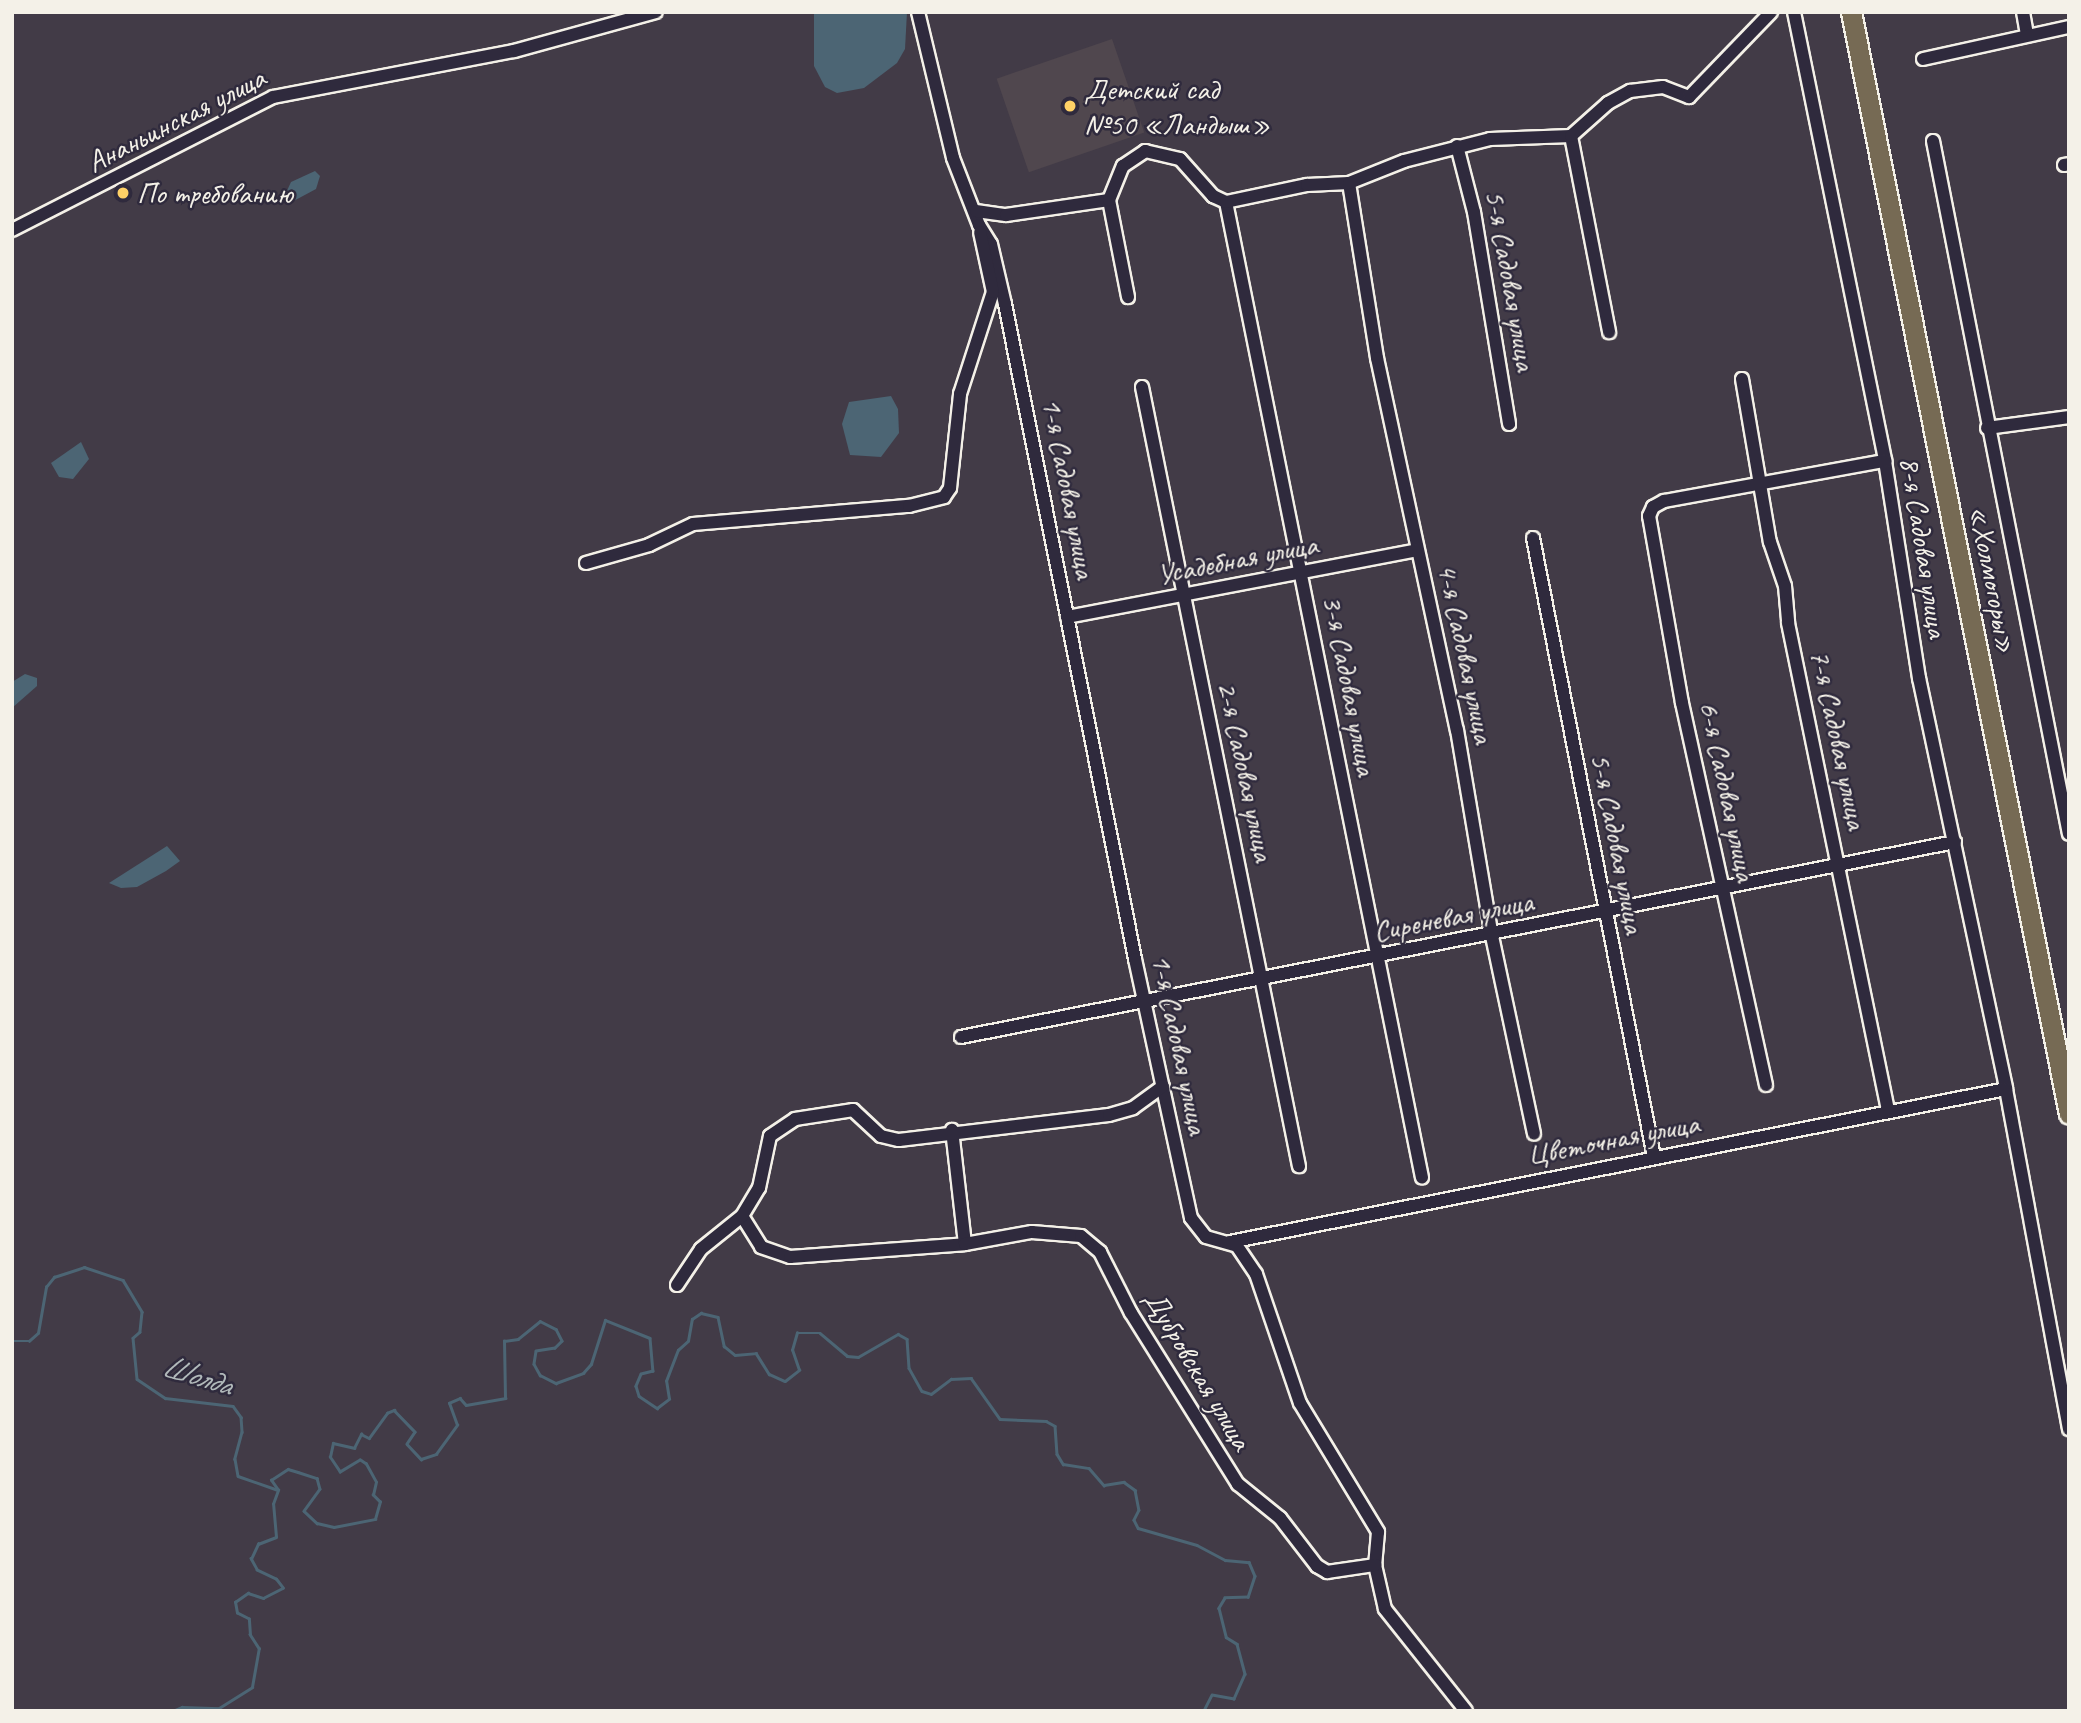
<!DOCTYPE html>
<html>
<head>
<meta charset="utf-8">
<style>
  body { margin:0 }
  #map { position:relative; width:2081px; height:1723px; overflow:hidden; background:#423b47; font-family:Caveat,sans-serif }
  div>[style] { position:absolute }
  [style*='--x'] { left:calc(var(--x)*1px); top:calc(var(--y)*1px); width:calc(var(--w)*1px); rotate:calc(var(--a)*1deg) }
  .built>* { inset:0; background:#50474e; transform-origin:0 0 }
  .water>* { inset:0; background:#4c6574 }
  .stream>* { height:2.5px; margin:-1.25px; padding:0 1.25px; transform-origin:1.25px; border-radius:1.25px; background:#4c6574 }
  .roads { filter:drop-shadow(2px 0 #f4f1e8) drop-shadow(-2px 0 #f4f1e8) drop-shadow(0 2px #f4f1e8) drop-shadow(0 -2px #f4f1e8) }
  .minor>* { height:12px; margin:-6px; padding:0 6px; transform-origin:6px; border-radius:6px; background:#2f2a3d }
  .highway>* { height:19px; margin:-9.5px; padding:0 9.5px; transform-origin:9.5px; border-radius:9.5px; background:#766a54 }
  .dots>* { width:19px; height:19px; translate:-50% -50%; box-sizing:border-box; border:4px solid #2f2a3d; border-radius:50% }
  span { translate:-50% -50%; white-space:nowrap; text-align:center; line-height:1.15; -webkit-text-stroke:5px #2f2a3d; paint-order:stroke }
  .poi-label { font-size:30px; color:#f4f1e8 }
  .left { translate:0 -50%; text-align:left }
  .street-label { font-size:30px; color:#f4f1e8 }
  .water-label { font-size:32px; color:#b1b9ba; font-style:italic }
  .frame { position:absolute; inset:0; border:14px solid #f4f1e8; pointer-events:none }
</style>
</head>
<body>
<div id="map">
  <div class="built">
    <i style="left:1112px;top:39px;width:99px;height:122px;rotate:71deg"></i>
  </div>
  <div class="water">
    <i style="clip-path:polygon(814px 12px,907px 12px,905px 49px,897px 63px,864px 88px,837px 93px,825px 87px,814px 66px)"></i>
    <i style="clip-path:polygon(315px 171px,320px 176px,316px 189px,288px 204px,285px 195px,291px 182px)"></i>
    <i style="clip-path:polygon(891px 396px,898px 409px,899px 433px,881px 457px,850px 455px,842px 424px,849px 402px)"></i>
    <i style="clip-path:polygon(81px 442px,89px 459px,73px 479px,59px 477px,51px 463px)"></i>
    <i style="clip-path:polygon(25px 674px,37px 678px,37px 686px,12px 708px,12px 682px)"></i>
    <i style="clip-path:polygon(167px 846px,180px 861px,166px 871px,137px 887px,121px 888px,109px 883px)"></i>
  </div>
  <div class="stream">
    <i style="--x:12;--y:1341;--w:17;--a:0"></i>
    <i style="--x:29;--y:1341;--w:12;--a:-42"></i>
    <i style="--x:38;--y:1333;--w:47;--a:-80.1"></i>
    <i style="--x:46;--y:1287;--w:13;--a:-51"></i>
    <i style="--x:54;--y:1277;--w:32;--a:-18"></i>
    <i style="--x:84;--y:1267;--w:41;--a:18.4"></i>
    <i style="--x:123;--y:1280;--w:37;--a:59"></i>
    <i style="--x:142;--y:1312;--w:20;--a:96"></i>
    <i style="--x:140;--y:1332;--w:9;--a:139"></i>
    <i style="--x:133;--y:1338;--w:41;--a:84.4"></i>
    <i style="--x:137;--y:1379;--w:34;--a:34"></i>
    <i style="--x:165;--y:1398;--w:68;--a:6.7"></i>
    <i style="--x:233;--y:1406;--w:14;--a:54"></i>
    <i style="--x:241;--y:1417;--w:15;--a:86"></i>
    <i style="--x:242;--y:1432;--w:28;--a:105"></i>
    <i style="--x:235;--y:1459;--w:17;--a:80"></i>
    <i style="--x:238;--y:1476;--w:42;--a:19.3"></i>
    <i style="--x:278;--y:1490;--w:12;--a:-125"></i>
    <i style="--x:271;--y:1480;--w:20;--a:-33"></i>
    <i style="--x:288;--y:1469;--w:10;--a:17"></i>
    <i style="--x:298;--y:1472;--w:20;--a:18"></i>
    <i style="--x:317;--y:1478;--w:11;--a:75"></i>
    <i style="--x:320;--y:1489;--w:27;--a:126"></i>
    <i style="--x:304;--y:1511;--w:18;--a:43"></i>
    <i style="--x:317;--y:1523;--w:17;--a:13"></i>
    <i style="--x:334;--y:1527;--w:42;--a:-11"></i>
    <i style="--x:375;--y:1519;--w:18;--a:-74"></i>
    <i style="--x:380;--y:1502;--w:10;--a:-135"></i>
    <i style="--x:373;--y:1495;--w:13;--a:-77"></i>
    <i style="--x:376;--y:1482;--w:21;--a:-119"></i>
    <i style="--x:366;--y:1464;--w:7;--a:-146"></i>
    <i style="--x:360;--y:1460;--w:23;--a:149"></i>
    <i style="--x:340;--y:1472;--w:18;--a:-124"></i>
    <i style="--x:330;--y:1457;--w:14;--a:-78"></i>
    <i style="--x:333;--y:1443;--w:22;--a:13"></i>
    <i style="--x:354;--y:1448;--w:16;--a:-63"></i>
    <i style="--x:361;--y:1434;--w:9;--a:27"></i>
    <i style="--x:369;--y:1438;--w:31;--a:-54"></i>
    <i style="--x:387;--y:1413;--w:8;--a:-23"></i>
    <i style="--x:394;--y:1410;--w:30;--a:46"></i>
    <i style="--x:415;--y:1432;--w:14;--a:124"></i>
    <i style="--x:407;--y:1444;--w:21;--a:47"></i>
    <i style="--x:421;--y:1459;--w:16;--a:-18"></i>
    <i style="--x:436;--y:1454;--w:36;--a:-54"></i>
    <i style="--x:457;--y:1425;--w:23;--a:-110"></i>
    <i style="--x:449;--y:1403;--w:12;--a:-24"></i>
    <i style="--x:460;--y:1398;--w:9;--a:49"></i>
    <i style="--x:466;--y:1405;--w:40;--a:-10"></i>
    <i style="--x:505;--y:1398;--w:57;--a:-91"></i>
    <i style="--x:504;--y:1341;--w:14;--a:-8"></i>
    <i style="--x:518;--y:1339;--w:28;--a:-39"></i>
    <i style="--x:540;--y:1321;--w:18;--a:27"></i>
    <i style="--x:556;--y:1329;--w:13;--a:63"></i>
    <i style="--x:562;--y:1341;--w:10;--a:135"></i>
    <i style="--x:555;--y:1348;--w:19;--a:171"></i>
    <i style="--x:536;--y:1351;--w:13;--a:99"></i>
    <i style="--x:534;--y:1364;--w:13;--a:61"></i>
    <i style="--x:540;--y:1375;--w:18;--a:27"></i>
    <i style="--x:556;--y:1383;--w:29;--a:-20"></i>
    <i style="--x:583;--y:1373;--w:12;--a:-48"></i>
    <i style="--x:591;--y:1364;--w:46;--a:-72.3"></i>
    <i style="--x:605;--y:1320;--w:48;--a:21.8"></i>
    <i style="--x:650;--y:1338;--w:33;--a:85"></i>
    <i style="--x:653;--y:1371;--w:12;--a:166"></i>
    <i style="--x:641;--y:1374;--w:13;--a:113"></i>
    <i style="--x:636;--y:1386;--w:10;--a:73"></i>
    <i style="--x:639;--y:1396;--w:22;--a:34"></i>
    <i style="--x:657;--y:1408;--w:15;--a:-37"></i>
    <i style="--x:669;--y:1399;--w:18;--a:-99"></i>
    <i style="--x:666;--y:1381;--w:33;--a:-69"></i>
    <i style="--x:678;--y:1350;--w:13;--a:-42"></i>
    <i style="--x:688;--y:1341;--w:22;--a:-80"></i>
    <i style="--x:692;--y:1319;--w:11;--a:-34"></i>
    <i style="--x:701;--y:1313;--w:17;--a:13"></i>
    <i style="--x:718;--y:1317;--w:30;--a:78"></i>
    <i style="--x:724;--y:1346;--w:14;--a:39"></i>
    <i style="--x:735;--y:1355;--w:21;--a:-5"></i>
    <i style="--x:756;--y:1353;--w:25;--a:58"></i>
    <i style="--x:769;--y:1374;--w:17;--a:24"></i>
    <i style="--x:785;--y:1381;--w:18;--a:-38"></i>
    <i style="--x:799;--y:1370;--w:21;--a:-109"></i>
    <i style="--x:792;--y:1350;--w:18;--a:-74"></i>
    <i style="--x:797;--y:1333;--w:23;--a:0"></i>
    <i style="--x:820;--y:1333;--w:35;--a:40"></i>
    <i style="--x:847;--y:1356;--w:11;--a:5"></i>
    <i style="--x:858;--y:1357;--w:46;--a:-29.9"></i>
    <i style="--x:898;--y:1334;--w:10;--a:29"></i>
    <i style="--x:907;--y:1339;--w:29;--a:86"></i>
    <i style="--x:909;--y:1368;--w:26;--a:61"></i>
    <i style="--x:922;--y:1391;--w:9;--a:18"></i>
    <i style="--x:931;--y:1394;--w:25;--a:-37"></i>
    <i style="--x:951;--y:1379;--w:20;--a:-3"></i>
    <i style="--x:971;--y:1378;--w:50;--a:54.7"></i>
    <i style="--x:1000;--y:1419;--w:46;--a:2.5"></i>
    <i style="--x:1046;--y:1421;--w:10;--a:29"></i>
    <i style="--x:1055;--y:1426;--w:28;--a:86"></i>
    <i style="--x:1057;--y:1454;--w:12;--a:59"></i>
    <i style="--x:1063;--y:1464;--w:26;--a:9"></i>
    <i style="--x:1089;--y:1468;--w:23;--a:49"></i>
    <i style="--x:1104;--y:1485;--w:20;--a:-9"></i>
    <i style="--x:1124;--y:1482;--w:14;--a:36"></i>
    <i style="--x:1135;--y:1490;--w:20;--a:79"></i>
    <i style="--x:1139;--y:1510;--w:11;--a:117"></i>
    <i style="--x:1134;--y:1520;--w:9;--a:63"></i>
    <i style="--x:1138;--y:1528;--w:61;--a:16.1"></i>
    <i style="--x:1197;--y:1545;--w:32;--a:28"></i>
    <i style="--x:1225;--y:1560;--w:24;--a:5"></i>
    <i style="--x:1249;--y:1562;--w:15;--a:67"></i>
    <i style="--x:1255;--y:1576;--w:22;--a:108"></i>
    <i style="--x:1248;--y:1597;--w:23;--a:178"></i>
    <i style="--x:1225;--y:1598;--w:12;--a:121"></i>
    <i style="--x:1219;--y:1608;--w:30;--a:76"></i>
    <i style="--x:1226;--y:1637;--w:13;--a:32"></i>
    <i style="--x:1237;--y:1644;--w:31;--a:75"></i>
    <i style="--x:1245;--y:1674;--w:27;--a:114"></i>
    <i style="--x:1234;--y:1699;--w:22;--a:-170"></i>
    <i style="--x:1212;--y:1695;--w:18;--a:117"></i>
    <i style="--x:173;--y:1711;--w:10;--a:-24"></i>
    <i style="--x:182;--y:1707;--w:37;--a:2"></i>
    <i style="--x:219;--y:1708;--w:39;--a:-32"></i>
    <i style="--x:252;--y:1687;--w:39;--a:-80"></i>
    <i style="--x:259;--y:1649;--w:17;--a:-123"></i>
    <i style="--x:250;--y:1635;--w:16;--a:-94"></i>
    <i style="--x:249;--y:1619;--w:13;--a:-153"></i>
    <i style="--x:237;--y:1613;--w:11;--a:-100"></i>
    <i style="--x:235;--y:1602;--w:16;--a:-35"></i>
    <i style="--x:248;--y:1593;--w:16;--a:18"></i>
    <i style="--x:263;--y:1598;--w:22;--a:-27"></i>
    <i style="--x:283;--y:1588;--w:11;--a:-128"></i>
    <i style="--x:276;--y:1579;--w:21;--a:-155"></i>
    <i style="--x:257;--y:1570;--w:13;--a:-119"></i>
    <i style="--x:251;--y:1559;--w:17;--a:-65"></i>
    <i style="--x:258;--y:1544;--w:19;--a:-21"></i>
    <i style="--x:276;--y:1537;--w:33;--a:-95"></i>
    <i style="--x:273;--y:1504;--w:15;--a:-70"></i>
  </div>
  <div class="roads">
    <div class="minor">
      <i style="--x:918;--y:12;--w:150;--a:76.5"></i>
      <i style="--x:953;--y:158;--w:72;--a:68.8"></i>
      <i style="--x:979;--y:225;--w:22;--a:58"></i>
      <i style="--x:991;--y:244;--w:62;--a:76.9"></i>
      <i style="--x:1005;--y:304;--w:668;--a:78.77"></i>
      <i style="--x:1135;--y:959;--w:265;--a:77.8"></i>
      <i style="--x:1191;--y:1218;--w:24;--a:52"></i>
      <i style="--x:1206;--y:1237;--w:32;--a:16"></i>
      <i style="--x:1237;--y:1246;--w:34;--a:56"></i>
      <i style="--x:1256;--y:1274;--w:136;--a:71.2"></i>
      <i style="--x:1300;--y:1403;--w:151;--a:58.8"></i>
      <i style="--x:1378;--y:1532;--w:33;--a:95"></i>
      <i style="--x:1375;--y:1565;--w:45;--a:77.2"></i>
      <i style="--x:1385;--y:1609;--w:130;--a:51.5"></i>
      <i style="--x:1794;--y:12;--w:458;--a:78.5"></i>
      <i style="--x:1885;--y:461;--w:220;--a:81.1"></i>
      <i style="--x:1919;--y:678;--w:420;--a:78"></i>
      <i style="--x:2006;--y:1089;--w:346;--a:79.5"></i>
      <i style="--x:2023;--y:12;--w:22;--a:80"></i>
      <i style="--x:1923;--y:59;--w:149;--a:-12.4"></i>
      <i style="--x:1571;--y:136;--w:200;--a:79"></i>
      <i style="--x:1933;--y:141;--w:706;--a:78.9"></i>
      <i style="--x:1457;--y:146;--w:68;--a:75.6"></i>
      <i style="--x:1474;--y:212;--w:215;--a:80.6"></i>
      <i style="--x:2064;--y:165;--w:5;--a:-11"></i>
      <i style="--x:1349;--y:183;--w:177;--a:80.9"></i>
      <i style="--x:1377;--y:358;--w:381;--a:77.9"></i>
      <i style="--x:1457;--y:730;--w:209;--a:80.4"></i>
      <i style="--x:1492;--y:936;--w:202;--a:78"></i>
      <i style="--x:1109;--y:200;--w:99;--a:78.9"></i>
      <i style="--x:1226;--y:202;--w:995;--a:78.64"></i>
      <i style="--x:976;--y:211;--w:30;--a:8"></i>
      <i style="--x:1006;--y:215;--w:104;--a:-8.3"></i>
      <i style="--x:1109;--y:200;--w:37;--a:-68"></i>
      <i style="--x:1123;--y:166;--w:27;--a:-34"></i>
      <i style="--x:1145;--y:151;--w:36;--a:13"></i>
      <i style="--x:1180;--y:159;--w:50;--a:48.3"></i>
      <i style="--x:1213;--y:196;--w:14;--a:25"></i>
      <i style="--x:1226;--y:202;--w:83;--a:-11.9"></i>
      <i style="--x:1307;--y:185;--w:42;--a:-2.7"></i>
      <i style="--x:1349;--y:183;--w:59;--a:-21.8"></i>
      <i style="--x:1404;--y:161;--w:89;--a:-14.3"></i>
      <i style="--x:1490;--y:139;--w:81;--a:-2.1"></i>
      <i style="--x:1571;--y:136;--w:50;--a:-41.7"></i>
      <i style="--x:1608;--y:103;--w:25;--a:-29"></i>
      <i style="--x:1630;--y:91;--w:33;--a:-7"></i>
      <i style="--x:1663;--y:87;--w:28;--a:21"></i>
      <i style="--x:1689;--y:97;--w:118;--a:-46"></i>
      <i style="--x:12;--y:230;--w:293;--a:-27"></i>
      <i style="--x:273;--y:97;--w:245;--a:-10.8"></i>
      <i style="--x:514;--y:51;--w:147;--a:-15.4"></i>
      <i style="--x:1742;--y:379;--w:165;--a:80.3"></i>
      <i style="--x:1770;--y:542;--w:46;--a:71.2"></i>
      <i style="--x:1785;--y:586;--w:37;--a:85"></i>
      <i style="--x:1788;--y:623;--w:497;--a:78.4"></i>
      <i style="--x:1142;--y:387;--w:795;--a:78.61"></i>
      <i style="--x:1987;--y:428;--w:83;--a:-7.6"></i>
      <i style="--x:1533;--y:538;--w:631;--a:78.94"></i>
      <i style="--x:586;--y:563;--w:66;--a:-15.9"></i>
      <i style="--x:649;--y:545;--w:49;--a:-25.5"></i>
      <i style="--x:693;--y:524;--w:217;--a:-4.8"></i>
      <i style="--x:909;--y:506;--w:36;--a:-14"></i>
      <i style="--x:944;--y:497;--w:11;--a:-56"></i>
      <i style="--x:950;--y:488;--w:95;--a:-83.9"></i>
      <i style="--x:960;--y:394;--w:107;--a:-72.1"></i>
      <i style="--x:993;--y:292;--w:61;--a:-102.2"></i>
      <i style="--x:1067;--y:617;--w:356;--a:-10.8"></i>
      <i style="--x:961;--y:1037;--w:1013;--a:-11.1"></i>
      <i style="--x:1766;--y:1085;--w:391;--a:-102.4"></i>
      <i style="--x:1682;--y:703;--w:190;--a:-100"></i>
      <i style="--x:1649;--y:516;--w:10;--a:-66"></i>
      <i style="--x:1653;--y:507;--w:13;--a:-29"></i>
      <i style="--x:1664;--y:501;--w:225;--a:-10.3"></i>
      <i style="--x:742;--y:1216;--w:36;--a:58"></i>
      <i style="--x:761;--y:1247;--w:31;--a:19"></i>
      <i style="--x:790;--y:1257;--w:175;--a:-4.2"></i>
      <i style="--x:965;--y:1244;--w:115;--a:-96.5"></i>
      <i style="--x:1230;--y:1242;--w:791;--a:-11.15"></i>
      <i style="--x:965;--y:1244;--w:68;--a:-10.2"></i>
      <i style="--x:1032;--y:1232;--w:49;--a:4.7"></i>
      <i style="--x:1081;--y:1236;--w:25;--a:40"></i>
      <i style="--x:1100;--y:1252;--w:68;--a:63.1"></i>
      <i style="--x:1131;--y:1313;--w:202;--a:58"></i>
      <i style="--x:1238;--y:1484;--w:54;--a:39"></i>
      <i style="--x:1280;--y:1518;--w:61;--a:52.4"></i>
      <i style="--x:1317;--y:1566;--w:12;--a:31"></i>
      <i style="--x:1327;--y:1572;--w:49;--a:-8.3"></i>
      <i style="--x:677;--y:1285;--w:43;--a:-56.3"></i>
      <i style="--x:701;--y:1249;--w:53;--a:-38.8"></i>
      <i style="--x:742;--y:1216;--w:33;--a:-59"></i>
      <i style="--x:759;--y:1188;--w:53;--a:-78.1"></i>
      <i style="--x:770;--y:1136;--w:30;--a:-34"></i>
      <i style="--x:795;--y:1119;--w:59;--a:-8.8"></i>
      <i style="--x:853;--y:1110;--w:38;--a:43"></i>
      <i style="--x:881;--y:1136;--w:18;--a:13"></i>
      <i style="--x:899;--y:1140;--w:211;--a:-6.8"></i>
      <i style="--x:1109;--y:1115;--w:25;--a:-16"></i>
      <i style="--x:1133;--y:1108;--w:37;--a:-36"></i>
    </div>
    <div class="highway">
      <i style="--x:1851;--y:12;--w:1123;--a:78.81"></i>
    </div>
  </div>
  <div class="dots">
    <i style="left:1070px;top:106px;background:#ffd166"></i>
    <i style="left:123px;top:193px;background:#ffd166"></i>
  </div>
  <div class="poi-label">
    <span class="left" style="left:1084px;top:106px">Детский сад<br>№50 «Ландыш»</span>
    <span class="left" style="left:137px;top:193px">По требованию</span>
  </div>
  <div class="street-label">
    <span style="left:176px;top:120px;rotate:-27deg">Ананьинская улица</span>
    <span style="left:1511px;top:280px;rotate:80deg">5-я Садовая улица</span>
    <span style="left:1069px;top:488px;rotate:79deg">1-я Садовая улица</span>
    <span style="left:1924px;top:547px;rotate:81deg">8-я Садовая улица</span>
    <span style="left:1237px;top:559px;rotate:-11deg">Усадебная улица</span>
    <span style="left:1993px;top:579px;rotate:79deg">«Холмогоры»</span>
    <span style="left:1466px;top:653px;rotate:78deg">4-я Садовая улица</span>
    <span style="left:1350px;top:685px;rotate:79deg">3-я Садовая улица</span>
    <span style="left:1839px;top:739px;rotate:78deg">7-я Садовая улица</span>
    <span style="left:1246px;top:771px;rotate:78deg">2-я Садовая улица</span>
    <span style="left:1728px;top:791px;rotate:78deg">6-я Садовая улица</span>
    <span style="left:1618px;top:843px;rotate:79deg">5-я Садовая улица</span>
    <span style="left:1453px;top:916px;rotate:-11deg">Сиреневая улица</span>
    <span style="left:1180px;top:1044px;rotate:78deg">1-я Садовая улица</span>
    <span style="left:1613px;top:1139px;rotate:-11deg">Цветочная улица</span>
    <span style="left:1198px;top:1370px;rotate:59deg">Дубровская улица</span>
  </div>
  <div class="water-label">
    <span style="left:197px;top:1376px;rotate:17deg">Шолда</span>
  </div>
  <div class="frame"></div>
</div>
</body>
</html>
